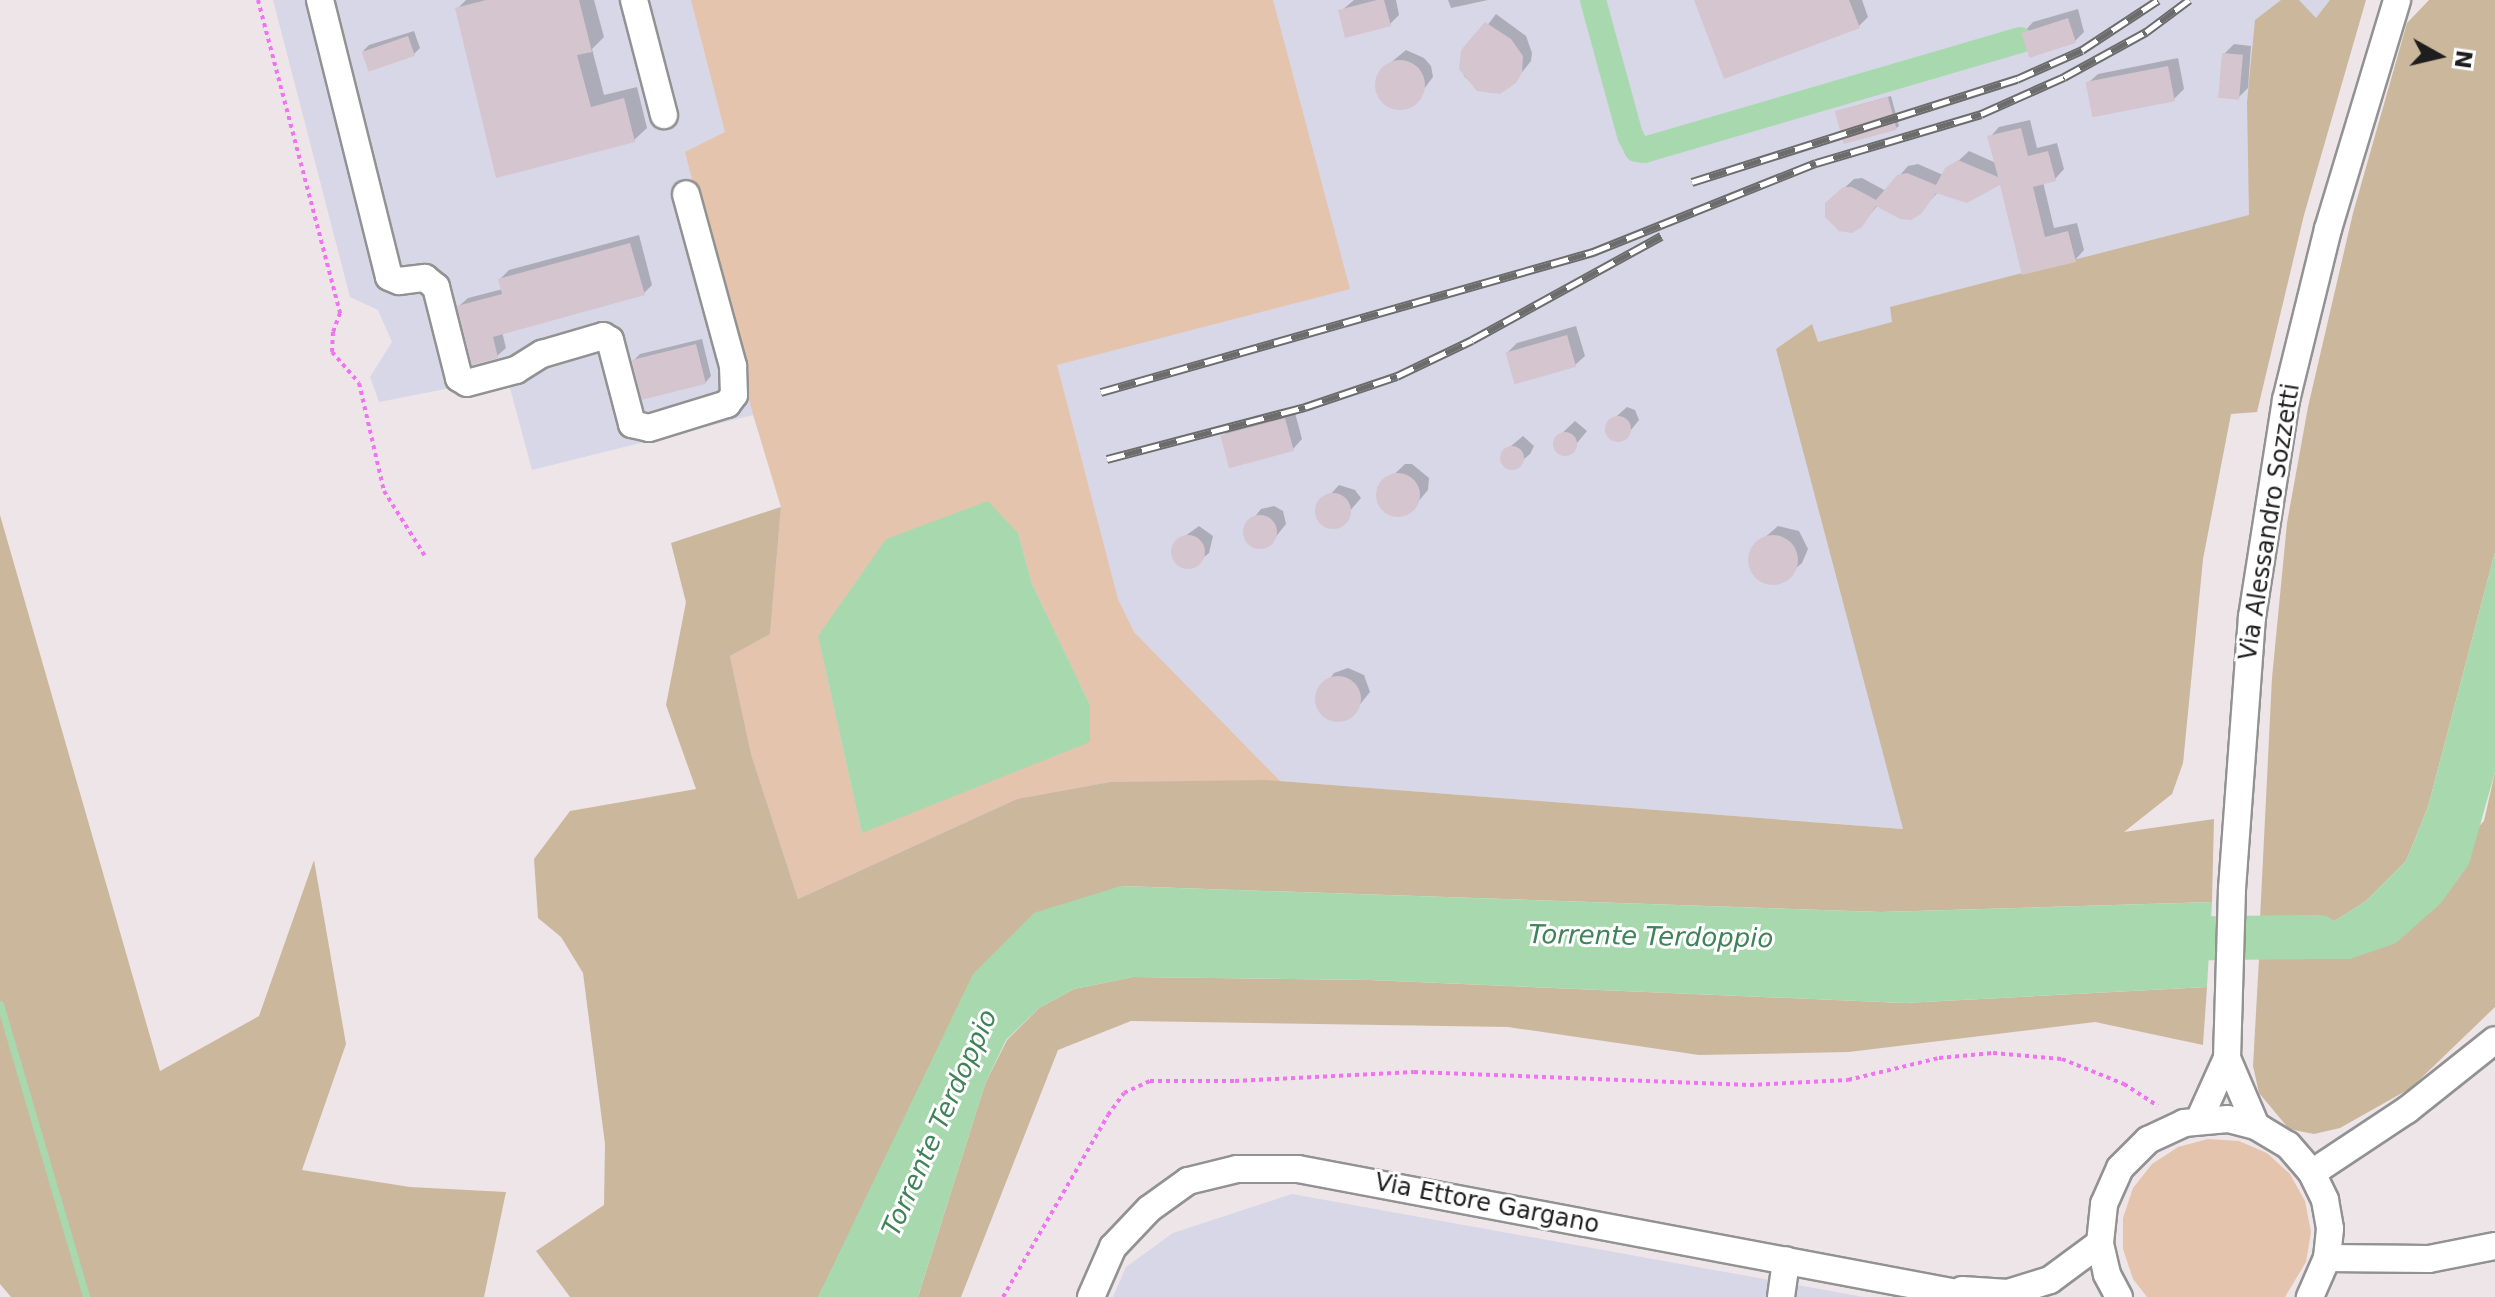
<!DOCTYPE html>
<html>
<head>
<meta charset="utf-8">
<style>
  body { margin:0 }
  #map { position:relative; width:2495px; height:1297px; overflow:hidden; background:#eee5e9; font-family:"DejaVu Sans",sans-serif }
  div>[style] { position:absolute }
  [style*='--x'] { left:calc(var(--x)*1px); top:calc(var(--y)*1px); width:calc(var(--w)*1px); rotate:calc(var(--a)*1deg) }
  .industrial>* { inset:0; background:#d8d7e7 }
  .grass>* { inset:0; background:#e5c4ae }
  .forest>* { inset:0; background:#cbb89c }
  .water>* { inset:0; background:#a8d9ae }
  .shadow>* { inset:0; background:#0003 }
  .stream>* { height:7px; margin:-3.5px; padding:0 3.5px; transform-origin:3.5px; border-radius:3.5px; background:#a8d9ae }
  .canal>* { height:26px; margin:-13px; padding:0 13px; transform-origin:13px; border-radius:13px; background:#a8d9ae }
  .river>* { height:44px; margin:-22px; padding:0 22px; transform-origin:22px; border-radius:22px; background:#a8d9ae }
  .building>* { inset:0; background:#d4c5cf; transform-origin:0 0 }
  .round { border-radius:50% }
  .path>* { height:4px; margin-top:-2px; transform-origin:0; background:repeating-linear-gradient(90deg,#ef74f0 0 4px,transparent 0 8px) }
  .roads { filter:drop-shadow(2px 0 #929292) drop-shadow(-2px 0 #929292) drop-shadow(0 2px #929292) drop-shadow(0 -2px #929292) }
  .minor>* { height:26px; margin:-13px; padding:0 13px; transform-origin:13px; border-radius:13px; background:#fff }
  .rail>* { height:9px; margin-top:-4.5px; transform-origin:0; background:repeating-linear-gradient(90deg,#fff 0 18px,#6c6c6c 0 36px); box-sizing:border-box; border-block:2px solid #6c6c6c }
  span { translate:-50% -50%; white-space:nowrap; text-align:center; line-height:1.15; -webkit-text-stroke:6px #fff; paint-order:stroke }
  .street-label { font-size:24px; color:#1e1e1e }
  .water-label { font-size:26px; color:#41825a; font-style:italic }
  .north { position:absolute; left:2399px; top:16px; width:80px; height:80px; -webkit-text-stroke:6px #fff; paint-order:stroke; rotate:98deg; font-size:22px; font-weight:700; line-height:32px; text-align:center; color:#1e1e1e }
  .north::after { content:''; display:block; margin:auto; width:28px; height:36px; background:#1e1e1e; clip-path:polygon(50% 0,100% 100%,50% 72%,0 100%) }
</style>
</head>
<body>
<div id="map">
  <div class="industrial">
    <i style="clip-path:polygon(273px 0,2350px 0,2242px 355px,2203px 559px,2183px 763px,2172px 794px,2074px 842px,1266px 780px,1017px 799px,764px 915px,671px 543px,781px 507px,753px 415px,532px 470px,507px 377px,379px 402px,370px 377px,392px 342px,378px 310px,350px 297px)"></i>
    <i style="clip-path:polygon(1292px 1194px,1864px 1297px,1113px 1297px,1126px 1267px,1173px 1233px)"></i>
  </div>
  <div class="grass">
    <i style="clip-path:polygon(evenodd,691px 0,1273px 0,1350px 289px,1057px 365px,1118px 599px,1134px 632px,1280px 781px,1110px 782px,1017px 799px,798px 899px,751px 754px,730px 656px,770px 633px,781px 507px,753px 414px,685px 152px,725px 132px,691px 0,1018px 533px,1032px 584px,1090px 705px,862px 833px,818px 636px,1018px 533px)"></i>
    <i style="clip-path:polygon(2208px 1139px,2239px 1141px,2267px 1153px,2290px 1174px,2305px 1201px,2311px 1232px,2306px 1262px,2285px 1297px,2147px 1297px,2133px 1279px,2123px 1249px,2123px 1218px,2133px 1188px,2152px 1164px,2178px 1147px)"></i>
  </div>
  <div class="forest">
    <i style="clip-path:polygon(2281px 0,2299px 0,2316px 18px,2330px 0,2366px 0,2304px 215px,2257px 412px,2231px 414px,2203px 559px,2183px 763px,2172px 794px,2124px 832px,2214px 819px,2212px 902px,1881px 912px,1121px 886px,843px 1249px,818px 1297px,570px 1297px,536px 1251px,604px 1205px,605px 1144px,583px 973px,561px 937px,538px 918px,534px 859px,570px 811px,696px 789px,666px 705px,686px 602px,671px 543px,781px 507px,770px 634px,730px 656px,751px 754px,798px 899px,1017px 799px,1110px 782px,1266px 780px,1903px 829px,1776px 349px,1812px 324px,1818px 342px,1892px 322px,1890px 307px,2249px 215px,2247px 102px,2255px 20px)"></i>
    <i style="clip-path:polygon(2429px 0,2495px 0,2495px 552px,2428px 807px,2406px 861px,2366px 901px,2333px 922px,2260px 919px,2272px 678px,2287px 523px,2308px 407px,2353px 213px,2407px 23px)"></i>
    <i style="clip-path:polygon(0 515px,160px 1071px,259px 1016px,314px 860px,346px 1044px,302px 1170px,410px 1187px,506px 1192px,484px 1297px,11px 1297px,0 1284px)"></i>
    <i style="clip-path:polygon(2495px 772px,2495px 1007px,2411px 1088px,2340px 1128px,2314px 1134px,2289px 1129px,2259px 1093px,2253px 1066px,2259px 959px,2350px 959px,2484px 821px)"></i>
    <i style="clip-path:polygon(1133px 977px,1370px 980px,1904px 1003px,2207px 987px,2203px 1045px,2095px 1022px,1849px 1052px,1699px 1055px,1508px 1027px,1131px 1021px,1058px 1050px,961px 1297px,918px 1297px,985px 1084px,1007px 1040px,1039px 1008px,1074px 989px)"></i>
  </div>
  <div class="water">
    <i style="clip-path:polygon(988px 501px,1018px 533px,1032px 584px,1090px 705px,1090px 742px,862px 833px,818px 636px,886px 539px)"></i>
    <i style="clip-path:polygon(2495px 552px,2495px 772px,2469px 864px,2441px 903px,2396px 943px,2350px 959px,2259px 959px,2260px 919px,2333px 922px,2366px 901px,2406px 861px,2428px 807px)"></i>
    <i style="clip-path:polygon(1121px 886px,1881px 912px,2212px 902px,2207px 987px,1904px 1003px,1370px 980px,1134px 977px,1074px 989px,1039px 1008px,1006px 1040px,985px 1084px,918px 1297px,818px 1297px,973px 974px,1034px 913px)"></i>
  </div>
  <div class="shadow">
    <i style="clip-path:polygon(466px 0,594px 0,604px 37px,592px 49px,604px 95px,637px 87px,647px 128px,634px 140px,457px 9px)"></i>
    <i style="clip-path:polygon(1354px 0,1396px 0,1399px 15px,1390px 24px,1341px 11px)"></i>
    <i style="clip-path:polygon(1448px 0,1488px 0,1451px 8px)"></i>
    <i style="clip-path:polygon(1696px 0,1862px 0,1868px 17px,1859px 26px)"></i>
    <i style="clip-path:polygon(2078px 9px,2084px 32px,2075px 41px,2024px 32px,2033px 22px)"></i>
    <i style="clip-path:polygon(1496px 14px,1526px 36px,1532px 53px,1531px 61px,1510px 87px,1492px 93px,1478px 89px,1464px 76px,1460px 61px)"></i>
    <i style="clip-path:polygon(414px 31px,420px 48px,414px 54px,363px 51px,369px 45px)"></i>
    <i style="clip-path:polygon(2234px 44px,2251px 46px,2248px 88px,2239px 97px,2224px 54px)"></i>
    <i style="clip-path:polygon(1406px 50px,1424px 58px,1431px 66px,1433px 77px,1411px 106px,1396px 107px,1382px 99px,1377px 90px,1383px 69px)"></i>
    <i style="clip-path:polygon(2178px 58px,2184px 89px,2174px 99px,2088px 83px,2098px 74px)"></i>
    <i style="clip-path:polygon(1891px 96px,1899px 126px,1896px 128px,1837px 111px)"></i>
    <i style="clip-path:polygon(2030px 120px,2037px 148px,2057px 143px,2064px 169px,2055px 179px,2043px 182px,2054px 228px,2077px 223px,2084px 250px,2075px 260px,2024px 273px,2001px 182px,1938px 192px,1920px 212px,1878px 205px,1861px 225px,1827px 204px,1854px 179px,1862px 178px,1886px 191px,1908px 166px,1918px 164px,1943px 175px,1969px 151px,1996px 163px,1990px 137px,1999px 127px)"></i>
    <i style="clip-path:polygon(639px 235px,652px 285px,643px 294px,502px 332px,506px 348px,497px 356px,459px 306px,468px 298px,503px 289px,500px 279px,509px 270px)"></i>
    <i style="clip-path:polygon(1576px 326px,1585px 356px,1575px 365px,1507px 353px,1517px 343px)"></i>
    <i style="clip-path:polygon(702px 339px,711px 376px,705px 383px,634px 360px,640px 354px)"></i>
    <i style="clip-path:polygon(1627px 407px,1635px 410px,1639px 420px,1631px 430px,1621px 440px,1605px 432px,1610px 422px)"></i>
    <i style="clip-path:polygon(1294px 409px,1302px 439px,1293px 449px,1222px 437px,1231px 427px)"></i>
    <i style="clip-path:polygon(1575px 421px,1587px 431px,1568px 454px,1557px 451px,1554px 446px,1557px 438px)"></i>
    <i style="clip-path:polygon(1523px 436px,1534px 446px,1530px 454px,1512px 469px,1501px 460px,1505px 451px)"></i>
    <i style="clip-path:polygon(1405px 464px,1412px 464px,1429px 478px,1428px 490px,1411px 510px,1394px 516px,1377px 502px,1378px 490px)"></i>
    <i style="clip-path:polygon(1339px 485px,1355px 490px,1361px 498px,1337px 526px,1321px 521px,1317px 509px)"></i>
    <i style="clip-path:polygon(1274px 506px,1283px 511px,1286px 524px,1270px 544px,1257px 547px,1248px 542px,1245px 529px,1261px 509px)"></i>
    <i style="clip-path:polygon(1199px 526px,1213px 536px,1209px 553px,1191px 568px,1175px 560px,1172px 555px,1177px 542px)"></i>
    <i style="clip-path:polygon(1778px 526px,1799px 531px,1808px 549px,1802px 563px,1779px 583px,1758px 578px,1750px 568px,1754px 547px)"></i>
    <i style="clip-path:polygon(1348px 668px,1364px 675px,1370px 692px,1349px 718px,1335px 721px,1325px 716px,1317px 697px,1334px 673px)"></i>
  </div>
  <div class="stream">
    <i style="--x:0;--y:1004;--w:305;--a:73.6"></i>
  </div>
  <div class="canal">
    <i style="--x:1593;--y:0;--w:140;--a:74.7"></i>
    <i style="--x:1630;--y:135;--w:16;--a:63"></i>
    <i style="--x:1637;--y:149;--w:7;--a:8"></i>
    <i style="--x:1644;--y:150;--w:392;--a:-16.3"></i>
  </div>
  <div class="river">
    <i style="--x:2152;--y:939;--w:167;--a:-0.7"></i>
  </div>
  <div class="building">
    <i style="clip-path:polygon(486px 0,579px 0,592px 52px,577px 55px,591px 107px,624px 98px,635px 142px,496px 178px,455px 8px)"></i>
    <i style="clip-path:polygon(1377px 0,1384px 0,1391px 26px,1345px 38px,1338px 10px)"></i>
    <i style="clip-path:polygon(1694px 0,1849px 0,1860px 28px,1724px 79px)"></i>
    <i style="left:2068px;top:18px;width:26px;height:49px;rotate:72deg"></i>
    <i style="clip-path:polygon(1485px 22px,1511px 39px,1523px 56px,1522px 73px,1516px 83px,1500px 94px,1477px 91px,1459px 69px,1461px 50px)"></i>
    <i style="left:408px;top:36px;width:21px;height:49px;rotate:71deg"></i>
    <i style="left:2222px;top:53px;width:21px;height:45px;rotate:5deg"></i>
    <i class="round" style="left:1375px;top:60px;width:50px;height:50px"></i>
    <i style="left:2168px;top:66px;width:36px;height:84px;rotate:79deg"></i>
    <i style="left:1888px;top:97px;width:34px;height:55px;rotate:75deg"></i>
    <i style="clip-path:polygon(2021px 128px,2028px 156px,2048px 151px,2056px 181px,2033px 187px,2045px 237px,2068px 231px,2076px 262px,2022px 275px,2000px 185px,1967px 203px,1936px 193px,1921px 214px,1911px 220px,1900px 219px,1876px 206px,1862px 227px,1852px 233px,1839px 231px,1825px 217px,1825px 203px,1843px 187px,1852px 187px,1876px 200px,1897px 175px,1907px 173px,1936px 185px,1945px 168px,1958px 160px,1998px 177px,1987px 136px)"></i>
    <i style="clip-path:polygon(630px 243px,645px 295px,493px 337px,498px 358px,472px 365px,457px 306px,502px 294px,498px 279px)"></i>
    <i style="left:1567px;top:335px;width:33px;height:64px;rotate:74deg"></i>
    <i style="left:696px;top:344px;width:41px;height:66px;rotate:76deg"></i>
    <i class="round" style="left:1605px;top:416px;width:26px;height:26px"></i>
    <i style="left:1285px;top:418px;width:34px;height:67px;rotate:75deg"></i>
    <i class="round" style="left:1553px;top:432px;width:24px;height:24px"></i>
    <i class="round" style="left:1500px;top:446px;width:24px;height:24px"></i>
    <i class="round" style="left:1376px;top:473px;width:44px;height:44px"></i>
    <i class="round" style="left:1315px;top:493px;width:36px;height:36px"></i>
    <i class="round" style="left:1243px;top:515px;width:34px;height:34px"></i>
    <i class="round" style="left:1748px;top:535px;width:50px;height:50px"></i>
    <i class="round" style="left:1171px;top:535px;width:34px;height:34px"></i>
    <i class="round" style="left:1315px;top:676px;width:46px;height:46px"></i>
  </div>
  <div class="path">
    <i style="--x:258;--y:0;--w:324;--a:75.3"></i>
    <i style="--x:340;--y:313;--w:20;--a:110"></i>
    <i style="--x:333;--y:332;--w:20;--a:93"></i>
    <i style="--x:332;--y:352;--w:41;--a:48.9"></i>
    <i style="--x:359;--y:383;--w:111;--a:77"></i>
    <i style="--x:384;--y:491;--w:77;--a:57.8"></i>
    <i style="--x:1003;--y:1297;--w:210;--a:-60"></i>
    <i style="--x:1108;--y:1115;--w:27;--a:-54"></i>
    <i style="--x:1124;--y:1093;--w:29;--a:-25"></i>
    <i style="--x:1150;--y:1081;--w:85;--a:0"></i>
    <i style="--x:1235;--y:1081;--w:179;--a:-2.9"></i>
    <i style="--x:1414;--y:1072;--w:336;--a:2.2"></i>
    <i style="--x:1750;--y:1085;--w:98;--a:-2.9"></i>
    <i style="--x:1848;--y:1080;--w:94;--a:-13.6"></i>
    <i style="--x:1939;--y:1058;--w:54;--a:-5.3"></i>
    <i style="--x:1993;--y:1053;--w:69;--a:5"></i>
    <i style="--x:2062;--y:1059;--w:67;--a:22"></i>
    <i style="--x:2124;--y:1084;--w:40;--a:32.9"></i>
  </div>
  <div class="roads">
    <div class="minor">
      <i style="--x:320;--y:0;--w:285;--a:76"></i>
      <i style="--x:389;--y:277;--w:11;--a:22"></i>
      <i style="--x:399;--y:281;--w:26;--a:-7"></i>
      <i style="--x:425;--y:278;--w:14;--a:39"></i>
      <i style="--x:436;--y:287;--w:94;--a:75.8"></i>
      <i style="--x:459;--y:378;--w:9;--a:32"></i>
      <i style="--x:467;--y:383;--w:51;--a:-14.9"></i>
      <i style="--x:516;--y:370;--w:31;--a:-32"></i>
      <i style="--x:542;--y:354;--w:64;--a:-16.4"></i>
      <i style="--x:603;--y:336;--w:8;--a:30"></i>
      <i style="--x:610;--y:340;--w:87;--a:75.3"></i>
      <i style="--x:632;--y:424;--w:17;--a:13"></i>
      <i style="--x:649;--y:428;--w:82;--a:-17.1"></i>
      <i style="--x:727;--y:404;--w:11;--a:-52"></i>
      <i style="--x:734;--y:395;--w:29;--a:-92"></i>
      <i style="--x:733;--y:366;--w:178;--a:-105.3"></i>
      <i style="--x:634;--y:0;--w:119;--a:75.4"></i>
      <i style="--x:2227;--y:1058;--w:74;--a:66.9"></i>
      <i style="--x:2199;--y:1120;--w:68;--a:-65.7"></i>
      <i style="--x:2227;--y:1058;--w:169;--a:-88.3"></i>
      <i style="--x:2232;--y:889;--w:273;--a:-85.8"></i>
      <i style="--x:2252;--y:617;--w:220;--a:-81.1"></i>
      <i style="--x:2286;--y:400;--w:176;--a:-76.2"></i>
      <i style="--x:2328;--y:229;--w:239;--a:-73.2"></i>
      <i style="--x:2312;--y:1173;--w:114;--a:-33.6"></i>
      <i style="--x:2407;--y:1110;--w:112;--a:-38.5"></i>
      <i style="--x:2327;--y:1258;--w:102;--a:0.6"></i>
      <i style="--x:2429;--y:1259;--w:67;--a:-11.1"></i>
      <i style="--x:1962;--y:1290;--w:46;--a:3.7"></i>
      <i style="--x:2008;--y:1293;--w:44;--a:-17.2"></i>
      <i style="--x:2050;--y:1280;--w:62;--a:-36.5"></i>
      <i style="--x:1091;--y:1297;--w:55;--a:-66.3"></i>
      <i style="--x:1113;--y:1247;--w:52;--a:-46.5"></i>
      <i style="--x:1149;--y:1209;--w:48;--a:-35.7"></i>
      <i style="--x:1188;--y:1181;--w:50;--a:-13.8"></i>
      <i style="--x:1237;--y:1169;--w:61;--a:0"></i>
      <i style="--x:1298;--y:1169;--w:692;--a:10.66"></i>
      <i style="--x:1781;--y:1297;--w:37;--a:-82"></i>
      <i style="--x:2119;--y:1297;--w:26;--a:-118"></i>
      <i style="--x:2107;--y:1274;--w:32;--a:-103"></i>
      <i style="--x:2100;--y:1243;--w:39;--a:-84"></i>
      <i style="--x:2104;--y:1204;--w:39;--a:-66"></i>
      <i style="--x:2120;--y:1168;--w:40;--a:-45"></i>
      <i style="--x:2148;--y:1140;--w:40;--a:-25"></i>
      <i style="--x:2184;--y:1123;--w:44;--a:-5.2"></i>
      <i style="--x:2228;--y:1119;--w:29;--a:14"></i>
      <i style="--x:2256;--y:1126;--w:37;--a:31"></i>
      <i style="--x:2288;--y:1145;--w:37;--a:49"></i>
      <i style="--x:2312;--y:1173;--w:30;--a:64"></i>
      <i style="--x:2325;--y:1200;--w:29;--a:80"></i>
      <i style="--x:2330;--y:1229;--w:29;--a:96"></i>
      <i style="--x:2327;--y:1258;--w:43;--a:113.6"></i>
    </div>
  </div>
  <div class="rail">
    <i style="--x:1692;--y:182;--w:341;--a:-17.6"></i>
    <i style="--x:2017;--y:79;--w:71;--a:-24"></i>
    <i style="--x:2082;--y:50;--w:91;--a:-33.3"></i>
    <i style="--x:1101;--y:392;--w:512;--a:-15.88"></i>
    <i style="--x:1593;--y:252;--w:240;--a:-21.8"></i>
    <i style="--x:1816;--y:163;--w:172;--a:-16.5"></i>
    <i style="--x:1981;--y:114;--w:91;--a:-24"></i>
    <i style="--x:2064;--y:77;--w:94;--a:-28.8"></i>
    <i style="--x:2146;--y:32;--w:54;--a:-36.7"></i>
    <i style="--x:1107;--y:459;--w:205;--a:-14.7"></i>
    <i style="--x:1305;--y:407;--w:97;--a:-18.6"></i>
    <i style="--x:1397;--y:376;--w:83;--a:-25.6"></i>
    <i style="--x:1472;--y:340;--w:216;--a:-28.8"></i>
  </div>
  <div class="street-label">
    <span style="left:2270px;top:522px;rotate:-81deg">Via Alessandro Sozzetti</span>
    <span style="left:1487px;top:1204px;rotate:11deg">Via Ettore Gargano</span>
  </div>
  <div class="water-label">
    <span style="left:1651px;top:937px;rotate:1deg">Torrente Terdoppio</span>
    <span style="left:940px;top:1123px;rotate:-66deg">Torrente Terdoppio</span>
  </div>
  <div class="north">N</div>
</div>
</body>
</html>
